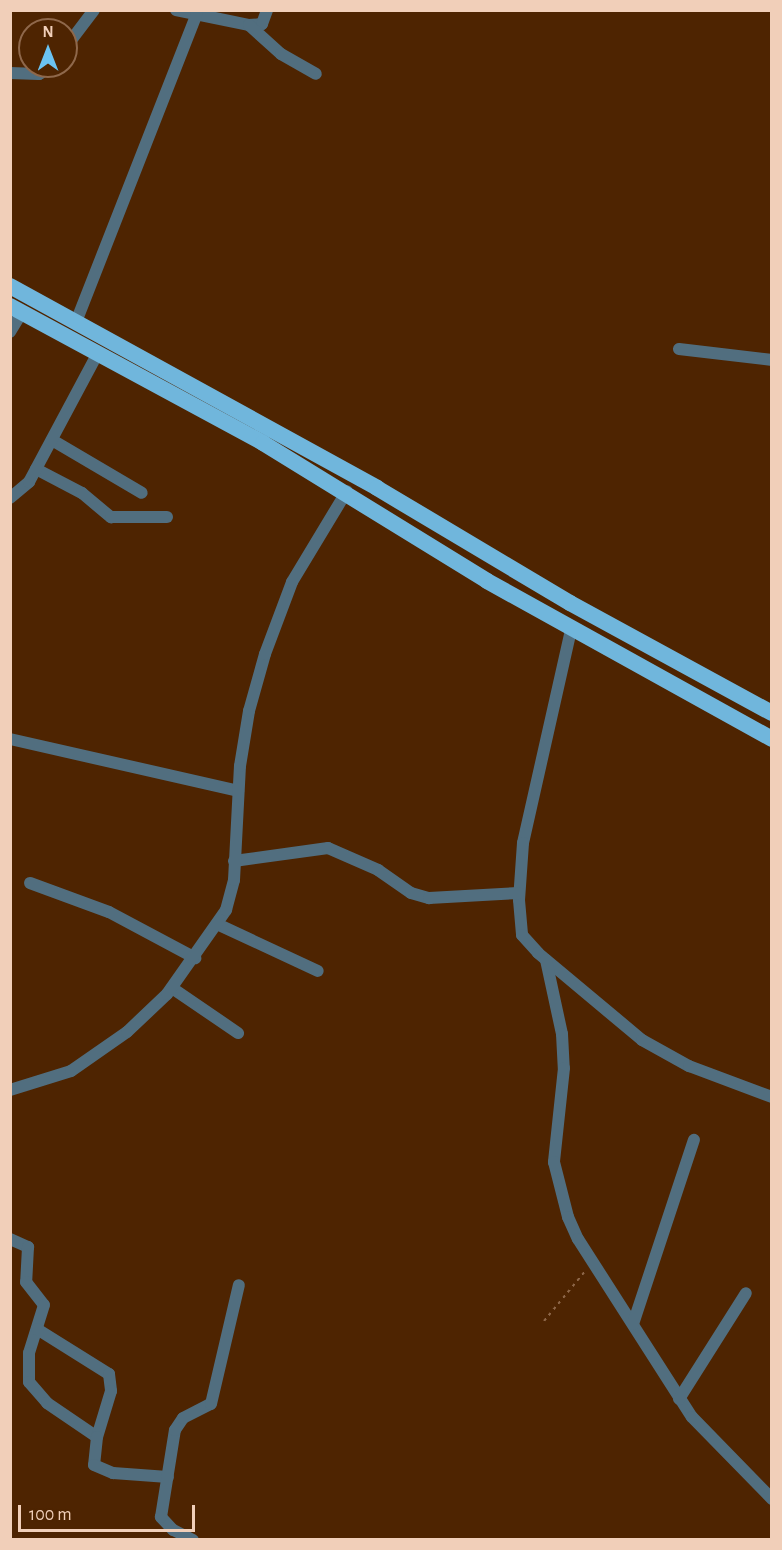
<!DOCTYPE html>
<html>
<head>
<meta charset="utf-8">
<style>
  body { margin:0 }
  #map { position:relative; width:782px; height:1550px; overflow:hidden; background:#4e2401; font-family:"Alegreya Sans",sans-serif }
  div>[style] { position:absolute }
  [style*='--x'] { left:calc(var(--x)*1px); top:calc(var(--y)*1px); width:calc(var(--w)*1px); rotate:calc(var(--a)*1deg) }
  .path>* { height:2px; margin-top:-1px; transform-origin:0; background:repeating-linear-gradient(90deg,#8d6648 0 3px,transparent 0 7.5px) }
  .minor>* { height:12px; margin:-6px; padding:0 6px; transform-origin:6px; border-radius:6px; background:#516e7f }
  .trunk>* { height:16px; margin:-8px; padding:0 8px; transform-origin:8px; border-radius:8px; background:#70b6dc }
  span { translate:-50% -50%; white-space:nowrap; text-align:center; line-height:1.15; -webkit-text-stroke:6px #4e2401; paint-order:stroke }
  .frame { position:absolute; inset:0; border:12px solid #f1cfb9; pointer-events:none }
  .north { position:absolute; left:18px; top:18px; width:60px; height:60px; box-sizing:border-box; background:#4e2401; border:2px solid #8f684b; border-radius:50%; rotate:0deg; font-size:16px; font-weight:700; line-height:24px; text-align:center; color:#f1cfb9 }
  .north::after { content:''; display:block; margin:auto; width:21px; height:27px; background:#6bc3f2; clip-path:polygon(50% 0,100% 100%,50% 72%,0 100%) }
  .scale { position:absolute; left:18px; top:1505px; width:177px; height:27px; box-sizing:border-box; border:3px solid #f1cfb9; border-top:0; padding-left:8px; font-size:18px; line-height:21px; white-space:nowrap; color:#f1cfb9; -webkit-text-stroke:4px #4e2401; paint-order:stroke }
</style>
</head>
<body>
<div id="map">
  <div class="path">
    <i style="--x:544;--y:1321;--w:66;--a:-50.5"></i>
  </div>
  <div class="minor">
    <i style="--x:176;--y:10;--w:75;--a:11.6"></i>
    <i style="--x:249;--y:25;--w:13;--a:-4"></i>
    <i style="--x:262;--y:24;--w:15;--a:-70"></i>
    <i style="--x:249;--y:25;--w:43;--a:42.2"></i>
    <i style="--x:281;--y:54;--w:40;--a:29.7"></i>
    <i style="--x:66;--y:47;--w:46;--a:-52.9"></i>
    <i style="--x:10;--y:73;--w:29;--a:2"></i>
    <i style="--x:39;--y:74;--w:16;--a:-30"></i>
    <i style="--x:76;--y:322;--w:331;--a:-68.6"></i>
    <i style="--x:10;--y:332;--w:23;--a:-59"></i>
    <i style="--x:679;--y:349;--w:94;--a:6.7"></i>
    <i style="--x:52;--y:440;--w:104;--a:30.5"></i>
    <i style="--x:36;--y:469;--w:52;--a:27.6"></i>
    <i style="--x:82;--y:493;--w:38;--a:40"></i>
    <i style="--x:111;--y:517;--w:56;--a:0"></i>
    <i style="--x:10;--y:498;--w:25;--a:-40"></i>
    <i style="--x:29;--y:482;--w:146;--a:-61.9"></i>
    <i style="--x:571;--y:630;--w:218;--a:102.7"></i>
    <i style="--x:523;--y:843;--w:57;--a:94"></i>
    <i style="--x:519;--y:900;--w:35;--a:85"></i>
    <i style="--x:522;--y:935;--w:24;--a:48"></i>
    <i style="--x:538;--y:953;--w:136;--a:39.9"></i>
    <i style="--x:642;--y:1040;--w:54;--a:29"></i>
    <i style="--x:689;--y:1066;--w:89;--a:20.5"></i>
    <i style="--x:10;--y:739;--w:234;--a:12.8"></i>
    <i style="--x:234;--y:861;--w:95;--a:-7.9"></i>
    <i style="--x:328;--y:848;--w:55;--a:23.7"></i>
    <i style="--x:378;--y:870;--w:40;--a:34.9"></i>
    <i style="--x:411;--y:893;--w:19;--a:16"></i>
    <i style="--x:429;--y:898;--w:90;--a:-3.2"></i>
    <i style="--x:30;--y:883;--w:84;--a:20.2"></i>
    <i style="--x:109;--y:912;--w:98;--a:28.1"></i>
    <i style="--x:217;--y:924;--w:111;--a:25"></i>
    <i style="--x:546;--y:960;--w:76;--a:77.8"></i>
    <i style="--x:562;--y:1034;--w:34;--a:87"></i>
    <i style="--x:564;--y:1068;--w:95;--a:96.1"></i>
    <i style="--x:554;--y:1162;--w:57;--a:75.7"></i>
    <i style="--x:568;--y:1217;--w:24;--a:66"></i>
    <i style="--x:578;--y:1239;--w:211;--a:57.4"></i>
    <i style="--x:692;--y:1417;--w:115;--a:45.7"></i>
    <i style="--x:172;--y:988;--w:80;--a:34.3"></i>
    <i style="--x:10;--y:1090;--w:64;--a:-17.3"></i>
    <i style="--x:71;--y:1071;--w:68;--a:-34.9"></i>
    <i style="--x:127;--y:1032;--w:55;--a:-43.5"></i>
    <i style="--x:167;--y:994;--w:103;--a:-54.9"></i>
    <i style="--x:226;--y:910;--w:31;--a:-75"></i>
    <i style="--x:234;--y:880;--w:114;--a:-87"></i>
    <i style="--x:240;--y:766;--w:56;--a:-80.7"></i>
    <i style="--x:249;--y:711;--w:59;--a:-74.3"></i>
    <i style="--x:265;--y:654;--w:77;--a:-69.4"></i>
    <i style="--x:292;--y:582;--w:106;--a:-58.9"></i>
    <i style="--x:10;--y:1239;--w:20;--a:24"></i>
    <i style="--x:28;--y:1247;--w:35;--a:93"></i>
    <i style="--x:26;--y:1282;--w:29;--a:52"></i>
    <i style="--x:44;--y:1305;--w:50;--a:107.4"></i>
    <i style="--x:29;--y:1353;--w:29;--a:90"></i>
    <i style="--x:29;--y:1382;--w:28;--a:49"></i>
    <i style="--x:47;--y:1403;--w:60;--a:34.2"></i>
    <i style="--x:633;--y:1324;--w:194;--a:-71.7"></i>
    <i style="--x:37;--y:1329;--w:85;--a:32"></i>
    <i style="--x:109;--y:1374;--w:17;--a:83"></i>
    <i style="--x:111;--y:1391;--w:48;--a:106.9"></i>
    <i style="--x:97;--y:1437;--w:28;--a:96"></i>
    <i style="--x:94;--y:1465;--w:21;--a:23"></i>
    <i style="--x:113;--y:1473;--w:55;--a:4.2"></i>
    <i style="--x:679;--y:1399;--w:125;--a:-57.7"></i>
    <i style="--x:193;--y:1540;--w:22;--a:-153"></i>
    <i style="--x:173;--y:1530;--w:18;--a:-133"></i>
    <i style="--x:161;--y:1517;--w:88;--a:-80.9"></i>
    <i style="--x:175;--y:1430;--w:14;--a:-56"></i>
    <i style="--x:183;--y:1418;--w:31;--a:-27"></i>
    <i style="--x:211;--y:1404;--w:122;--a:-76.8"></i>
  </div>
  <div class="trunk">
    <i style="--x:10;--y:286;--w:419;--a:28.8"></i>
    <i style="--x:377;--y:488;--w:225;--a:30.8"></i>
    <i style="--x:570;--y:603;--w:230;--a:28.6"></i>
    <i style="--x:10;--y:306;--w:288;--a:28.4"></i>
    <i style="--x:263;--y:443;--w:263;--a:31.6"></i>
    <i style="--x:487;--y:581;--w:326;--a:29"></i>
  </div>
  <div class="frame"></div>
  <div class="north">N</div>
  <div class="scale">100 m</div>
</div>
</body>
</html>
